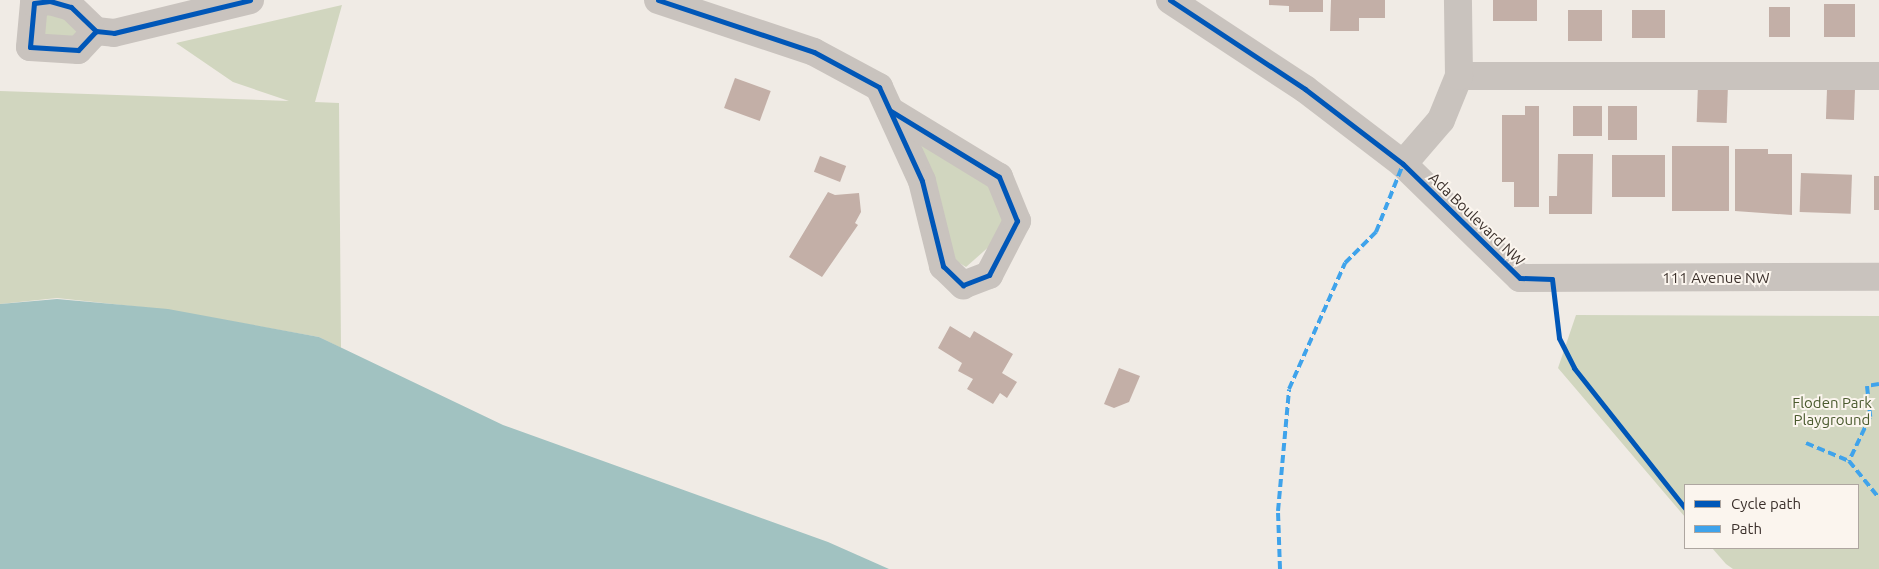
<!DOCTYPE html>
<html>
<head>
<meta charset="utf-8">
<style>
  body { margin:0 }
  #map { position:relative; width:1879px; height:569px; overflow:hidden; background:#f0ebe5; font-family:Ubuntu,sans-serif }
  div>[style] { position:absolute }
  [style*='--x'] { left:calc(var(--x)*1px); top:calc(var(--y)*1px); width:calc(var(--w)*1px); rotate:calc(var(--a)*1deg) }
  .green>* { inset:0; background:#d1d6bf }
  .water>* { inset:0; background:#a1c2c1 }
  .building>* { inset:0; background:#c3afa7; transform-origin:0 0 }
  .minor>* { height:28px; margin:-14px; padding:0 14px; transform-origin:14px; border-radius:14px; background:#c9c3be }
  .quiet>* { height:4px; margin-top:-2px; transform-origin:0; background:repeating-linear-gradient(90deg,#3fa3eb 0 8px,transparent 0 12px) }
  .cycleway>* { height:5px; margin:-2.5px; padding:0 2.5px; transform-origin:2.5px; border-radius:2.5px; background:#0057b8 }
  span { translate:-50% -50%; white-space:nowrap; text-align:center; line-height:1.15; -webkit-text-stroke:4px #fbf5ee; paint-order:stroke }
  .street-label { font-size:15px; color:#3b302b }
  .park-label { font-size:15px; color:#4a5a2e }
  .legend { position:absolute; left:1684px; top:484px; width:175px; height:65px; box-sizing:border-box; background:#fbf5ee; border:1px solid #aea6a0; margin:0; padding:6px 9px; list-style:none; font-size:15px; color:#3b302b }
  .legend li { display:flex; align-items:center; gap:10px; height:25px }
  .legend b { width:25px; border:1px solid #aea6a0 }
</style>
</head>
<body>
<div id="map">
  <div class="green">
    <i style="clip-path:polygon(342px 5px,315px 102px,339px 103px,341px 348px,319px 337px,168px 310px,57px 298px,0 304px,0 91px,289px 101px,233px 82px,176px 43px)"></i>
    <i style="clip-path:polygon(44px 13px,83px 21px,83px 34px,57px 42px,44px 36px)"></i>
    <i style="clip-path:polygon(916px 134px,989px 182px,1005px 219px,992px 244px,966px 267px,956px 261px)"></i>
    <i style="clip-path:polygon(1576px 315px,1879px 316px,1879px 569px,1733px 569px,1726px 564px,1712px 548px,1858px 548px,1858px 485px,1685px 485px,1685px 517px,1558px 368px)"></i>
  </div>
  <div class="water">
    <i style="clip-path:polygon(57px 299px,168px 309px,319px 337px,503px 425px,828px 542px,889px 569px,0 569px,0 304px)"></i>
  </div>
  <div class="building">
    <i style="clip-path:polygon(1269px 0,1323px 0,1323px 12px,1289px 12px,1289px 6px,1269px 5px)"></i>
    <i style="clip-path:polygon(1331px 0,1385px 0,1385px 18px,1359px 18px,1359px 31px,1330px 31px)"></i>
    <i style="left:1493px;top:0;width:44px;height:21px"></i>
    <i style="left:1824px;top:4px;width:31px;height:33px"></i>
    <i style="left:1769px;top:7px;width:21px;height:30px"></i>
    <i style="left:1568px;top:10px;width:34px;height:31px"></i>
    <i style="left:1632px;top:10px;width:33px;height:28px"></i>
    <i style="left:735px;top:78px;width:38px;height:32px;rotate:20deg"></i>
    <i style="left:1698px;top:84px;width:30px;height:38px;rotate:2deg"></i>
    <i style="left:1827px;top:89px;width:28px;height:30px;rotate:2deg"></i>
    <i style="clip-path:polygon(1525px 106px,1539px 106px,1539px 207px,1514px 207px,1514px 182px,1502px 182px,1502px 115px,1525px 115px)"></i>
    <i style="left:1602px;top:106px;width:30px;height:29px;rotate:90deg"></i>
    <i style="left:1608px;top:106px;width:29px;height:34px"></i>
    <i style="left:1672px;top:146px;width:57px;height:65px"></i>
    <i style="clip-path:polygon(1735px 149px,1768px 149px,1768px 154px,1792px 154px,1792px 215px,1735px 211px)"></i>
    <i style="clip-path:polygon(1558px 154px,1593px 154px,1592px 214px,1549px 214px,1549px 196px,1557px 196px)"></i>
    <i style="left:1612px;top:155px;width:53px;height:42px"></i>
    <i style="left:820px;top:156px;width:28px;height:17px;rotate:21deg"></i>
    <i style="left:1801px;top:173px;width:51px;height:39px;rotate:2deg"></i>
    <i style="left:1874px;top:176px;width:5px;height:34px"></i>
    <i style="clip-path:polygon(828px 192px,835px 195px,859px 193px,861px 212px,855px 223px,858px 225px,822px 277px,789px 257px)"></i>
    <i style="clip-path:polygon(950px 326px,970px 338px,974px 331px,1013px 354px,1002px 373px,1017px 382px,1007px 398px,1000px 393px,993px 404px,967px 389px,973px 379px,958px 371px,962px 363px,938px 348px)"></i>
    <i style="clip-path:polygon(1119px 368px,1140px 376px,1129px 402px,1114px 408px,1104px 404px)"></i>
  </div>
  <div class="minor">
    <i style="--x:658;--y:0;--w:164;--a:18.4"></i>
    <i style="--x:814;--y:52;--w:74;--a:28.3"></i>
    <i style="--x:879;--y:87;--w:103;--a:65.4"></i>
    <i style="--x:922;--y:181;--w:88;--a:76.1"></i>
    <i style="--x:943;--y:266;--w:28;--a:44"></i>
    <i style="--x:963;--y:285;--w:28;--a:-21"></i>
    <i style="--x:989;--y:275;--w:61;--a:-62.6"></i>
    <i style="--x:1017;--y:221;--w:48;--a:-112.2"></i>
    <i style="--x:999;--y:177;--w:127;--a:-148.6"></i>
    <i style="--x:1170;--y:0;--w:162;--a:33.4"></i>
    <i style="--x:1305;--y:89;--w:123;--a:37.4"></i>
    <i style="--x:1403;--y:164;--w:163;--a:44.3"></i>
    <i style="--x:1520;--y:278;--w:359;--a:-0.2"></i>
    <i style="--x:96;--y:31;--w:26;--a:133"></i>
    <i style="--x:78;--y:50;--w:48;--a:-176.4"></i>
    <i style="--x:30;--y:47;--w:44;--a:-84.8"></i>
    <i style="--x:34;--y:3;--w:16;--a:-7"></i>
    <i style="--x:50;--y:1;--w:22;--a:16"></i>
    <i style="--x:71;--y:7;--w:35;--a:44"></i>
    <i style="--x:96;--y:31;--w:18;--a:6"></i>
    <i style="--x:114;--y:33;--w:140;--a:-13.6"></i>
    <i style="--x:1459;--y:76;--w:420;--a:0"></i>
    <i style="--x:1403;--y:164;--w:58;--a:-49.2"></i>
    <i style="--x:1441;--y:120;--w:48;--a:-67.8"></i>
    <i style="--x:1459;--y:76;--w:76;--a:-90.8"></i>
  </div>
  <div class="quiet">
    <i style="--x:1879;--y:384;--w:12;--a:171"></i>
    <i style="--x:1867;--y:386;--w:31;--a:84"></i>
    <i style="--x:1870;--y:417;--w:49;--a:115.5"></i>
    <i style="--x:1849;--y:461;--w:48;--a:51"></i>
    <i style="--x:1806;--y:443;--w:47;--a:22.7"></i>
    <i style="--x:1280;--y:569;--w:58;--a:-92"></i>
    <i style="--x:1278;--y:511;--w:122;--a:-84.8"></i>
    <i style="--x:1289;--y:389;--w:138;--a:-66"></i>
    <i style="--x:1345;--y:263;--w:44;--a:-45"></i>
    <i style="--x:1376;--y:232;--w:73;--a:-68.3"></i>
  </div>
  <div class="cycleway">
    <i style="--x:658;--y:0;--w:164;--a:18.4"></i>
    <i style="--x:814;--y:52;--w:74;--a:28.3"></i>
    <i style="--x:879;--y:87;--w:103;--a:65.4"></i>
    <i style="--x:922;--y:181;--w:88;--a:76.1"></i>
    <i style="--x:943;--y:266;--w:28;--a:44"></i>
    <i style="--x:963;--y:285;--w:28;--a:-21"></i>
    <i style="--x:989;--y:275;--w:61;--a:-62.6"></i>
    <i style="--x:1017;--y:221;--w:48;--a:-112.2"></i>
    <i style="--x:999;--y:177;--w:127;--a:-148.6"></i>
    <i style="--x:1170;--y:0;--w:162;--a:33.4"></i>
    <i style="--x:1305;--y:89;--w:123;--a:37.4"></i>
    <i style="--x:1403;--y:164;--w:163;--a:44.3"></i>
    <i style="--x:1520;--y:278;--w:32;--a:2"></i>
    <i style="--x:1552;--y:279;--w:59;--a:83.2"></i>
    <i style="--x:1559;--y:338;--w:34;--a:63"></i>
    <i style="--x:1574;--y:368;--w:179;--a:51.6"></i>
    <i style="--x:96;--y:31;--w:26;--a:133"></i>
    <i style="--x:78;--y:50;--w:48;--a:-176.4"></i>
    <i style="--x:30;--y:47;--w:44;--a:-84.8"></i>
    <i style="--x:34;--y:3;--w:16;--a:-7"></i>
    <i style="--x:50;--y:1;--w:22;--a:16"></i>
    <i style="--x:71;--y:7;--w:35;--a:44"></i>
    <i style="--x:96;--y:31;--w:18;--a:6"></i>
    <i style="--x:114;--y:33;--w:140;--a:-13.6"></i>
  </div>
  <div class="street-label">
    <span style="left:1477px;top:219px;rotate:44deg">Ada Boulevard NW</span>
    <span style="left:1716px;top:278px">111 Avenue NW</span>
  </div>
  <div class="park-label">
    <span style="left:1832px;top:411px">Floden Park<br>Playground</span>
  </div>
  <ul class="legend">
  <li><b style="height:6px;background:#0057b8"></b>Cycle path</li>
  <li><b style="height:6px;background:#3fa3eb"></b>Path</li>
  </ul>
</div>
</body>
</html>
